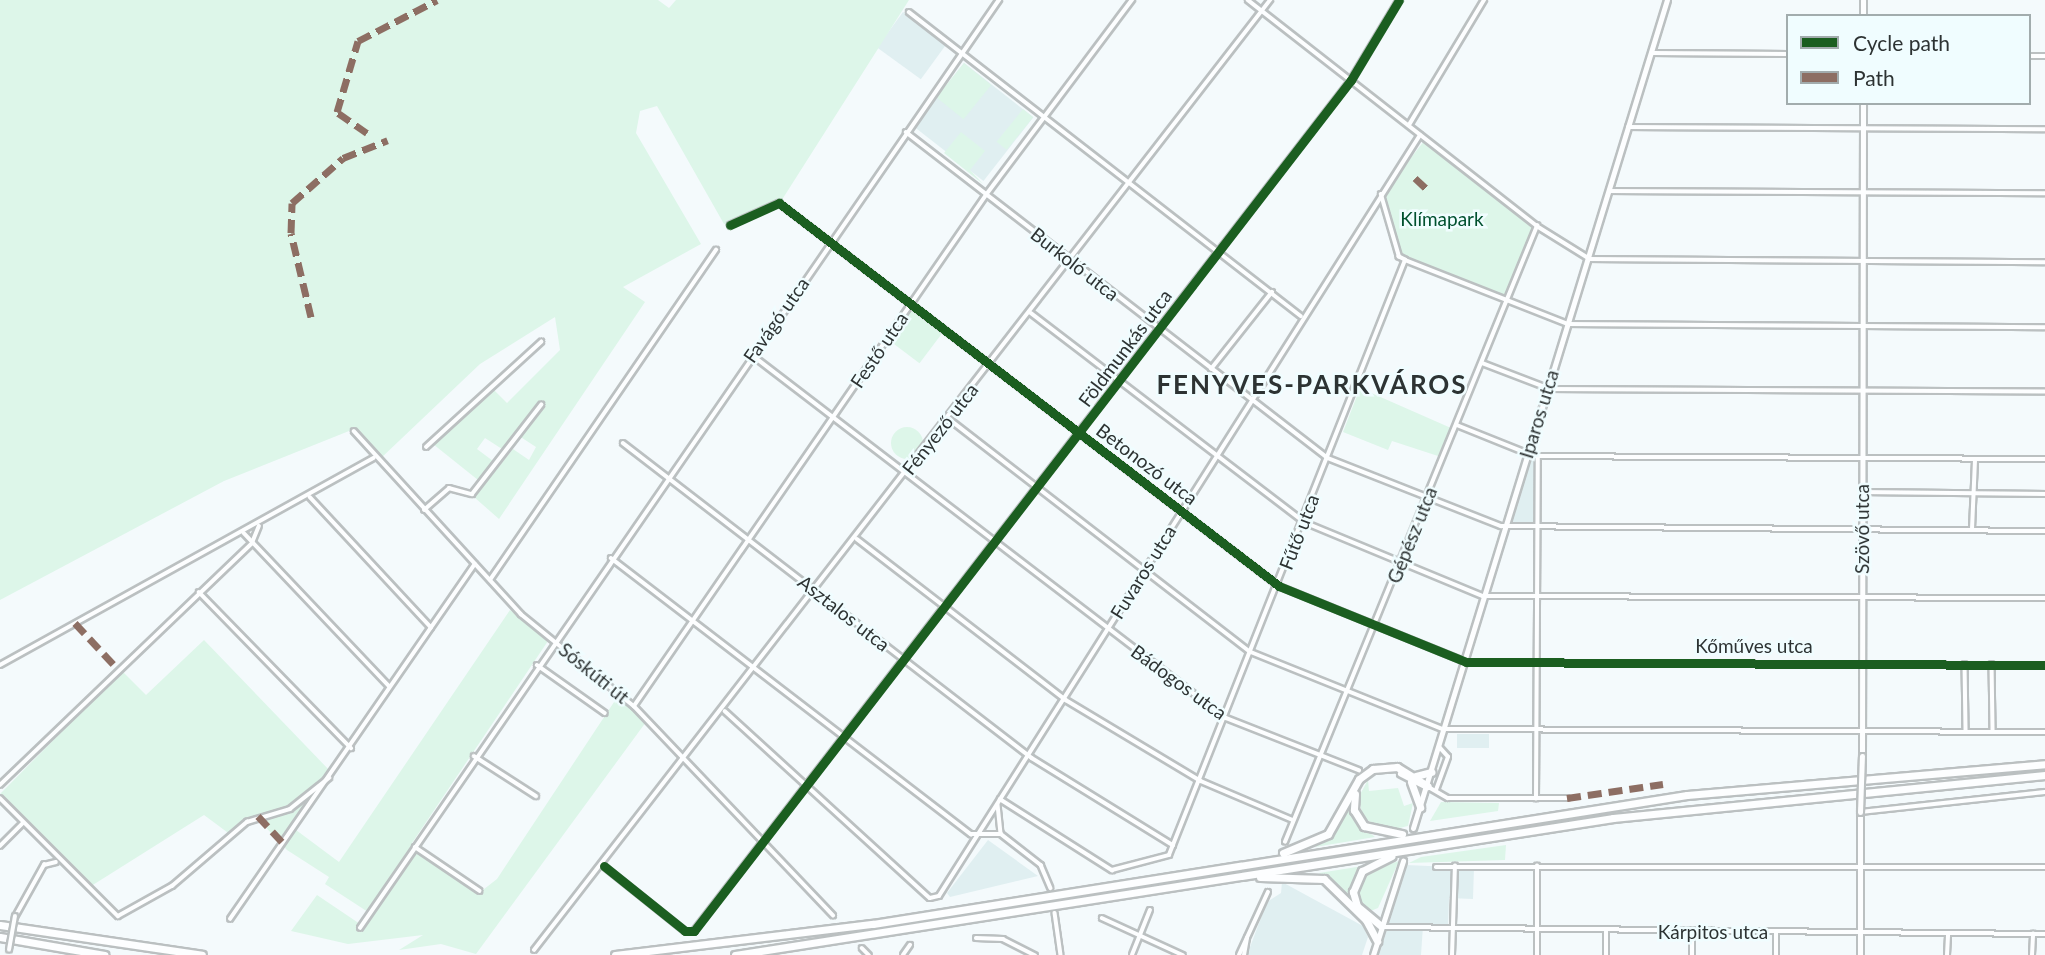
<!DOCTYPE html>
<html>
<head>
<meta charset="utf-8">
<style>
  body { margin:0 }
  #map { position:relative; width:2045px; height:955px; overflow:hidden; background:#f4fafc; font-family:Lato,sans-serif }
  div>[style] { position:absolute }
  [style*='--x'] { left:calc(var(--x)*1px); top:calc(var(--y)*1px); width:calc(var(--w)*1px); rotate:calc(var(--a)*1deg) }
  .built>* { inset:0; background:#e0eff1; transform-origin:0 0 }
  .green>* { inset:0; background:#ddf6e9; transform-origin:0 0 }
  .round { border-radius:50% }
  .secondary-tunnel>* { height:5px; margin-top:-2.5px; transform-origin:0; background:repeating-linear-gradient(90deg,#ccd2d4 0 5px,transparent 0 7.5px) }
  .roads { filter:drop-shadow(2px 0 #bbc0c1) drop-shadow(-2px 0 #bbc0c1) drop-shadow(0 2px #bbc0c1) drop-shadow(0 -2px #bbc0c1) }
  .street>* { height:3.5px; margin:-1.75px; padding:0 1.75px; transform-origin:1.75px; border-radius:1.75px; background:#fdfeff }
  .secondary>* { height:5px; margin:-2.5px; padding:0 2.5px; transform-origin:2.5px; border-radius:2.5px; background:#fdfeff }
  .highway>* { height:7px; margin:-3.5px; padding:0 3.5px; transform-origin:3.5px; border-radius:3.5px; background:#fdfeff }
  .bridges { filter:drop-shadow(2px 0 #bbc0c1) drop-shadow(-2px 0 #bbc0c1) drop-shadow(0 2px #bbc0c1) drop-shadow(0 -2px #bbc0c1) }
  .street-bridge>* { height:3.5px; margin:-1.75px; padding:0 1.75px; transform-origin:1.75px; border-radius:1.75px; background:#fdfeff }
  .secondary-bridge>* { height:5px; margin:-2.5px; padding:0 2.5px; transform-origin:2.5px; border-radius:2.5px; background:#fdfeff }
  .quiet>* { height:7px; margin-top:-3.5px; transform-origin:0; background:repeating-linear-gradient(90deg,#8d6e63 0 14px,transparent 0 21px) }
  .cycleway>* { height:9px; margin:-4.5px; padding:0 4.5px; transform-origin:4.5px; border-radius:4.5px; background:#1b5e20 }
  span { translate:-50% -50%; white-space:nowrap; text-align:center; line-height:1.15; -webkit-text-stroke:5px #f0fdff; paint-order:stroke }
  .park-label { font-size:19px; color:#00512f }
  .street-label { font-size:19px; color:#2d3333 }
  .district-label { font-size:26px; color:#2d3333; font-weight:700; letter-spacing:2px }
  .legend { position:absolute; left:1786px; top:14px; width:245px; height:91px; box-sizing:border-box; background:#f0fdff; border:2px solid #a2acad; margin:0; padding:9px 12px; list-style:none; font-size:21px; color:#2d3333 }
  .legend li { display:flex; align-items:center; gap:14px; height:35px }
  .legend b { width:35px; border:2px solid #a2acad }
</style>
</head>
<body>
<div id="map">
  <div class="built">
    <i style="left:903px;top:12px;width:54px;height:44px;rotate:36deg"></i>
    <i style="left:964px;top:63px;width:88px;height:81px;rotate:38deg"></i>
    <i style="clip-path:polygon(1530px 460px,1536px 461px,1534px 526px,1510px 523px)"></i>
    <i style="left:1457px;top:734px;width:32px;height:14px"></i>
    <i style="clip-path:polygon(988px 840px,1038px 876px,950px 897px,947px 893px)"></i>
    <i style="clip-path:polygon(1406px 865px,1474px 868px,1473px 899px,1449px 898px,1448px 927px,1423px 926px,1421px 955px,1378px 955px)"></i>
    <i style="clip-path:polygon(1282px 882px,1363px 926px,1368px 937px,1362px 955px,1247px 955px,1267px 902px,1281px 893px)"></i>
  </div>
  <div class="green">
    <i style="clip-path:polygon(0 0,658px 0,669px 8px,676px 0,909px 0,778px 206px,724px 224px,657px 106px,640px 111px,636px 133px,701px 244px,623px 287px,645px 302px,499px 519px,474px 497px,513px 449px,529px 460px,536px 447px,516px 434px,502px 449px,485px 438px,477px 449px,493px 461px,478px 480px,433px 444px,494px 390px,507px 403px,560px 350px,555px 317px,480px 364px,380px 459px,354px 429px,224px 481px,0 600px)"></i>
    <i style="left:964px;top:63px;width:35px;height:44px;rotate:39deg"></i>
    <i style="left:1023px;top:109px;width:13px;height:42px;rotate:39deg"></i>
    <i style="clip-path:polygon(961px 132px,985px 151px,970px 170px,983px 184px,944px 153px)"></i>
    <i style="clip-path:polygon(1424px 141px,1535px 227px,1506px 300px,1400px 256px,1382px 195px)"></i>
    <i style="left:909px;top:309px;width:41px;height:37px;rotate:37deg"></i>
    <i style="clip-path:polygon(1360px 388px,1451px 428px,1438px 456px,1392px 441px,1388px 450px,1343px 432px)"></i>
    <i class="round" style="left:891px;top:427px;width:32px;height:32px"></i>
    <i style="clip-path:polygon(510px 610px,548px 641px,412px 843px,479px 893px,497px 879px,618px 696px,646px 722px,476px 954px,441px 944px,399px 950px,423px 935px,348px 944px,291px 931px,317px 895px,360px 924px,368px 912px,325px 884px,329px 877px,287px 850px,257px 818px,235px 838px,204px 815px,88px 888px,0 794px,122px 671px,146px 695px,204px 640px,330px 771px,296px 830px,339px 862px)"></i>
    <i style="clip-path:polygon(1368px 780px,1369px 791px,1398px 788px,1404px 806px,1413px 803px,1408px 826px,1391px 830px,1364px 819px,1358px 798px)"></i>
    <i style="clip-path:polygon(1441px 802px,1499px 803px,1498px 811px,1430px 821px)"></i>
    <i style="clip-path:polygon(1350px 805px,1356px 822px,1375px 837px,1315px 847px)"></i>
    <i style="clip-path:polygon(1506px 845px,1505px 860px,1409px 863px,1421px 857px)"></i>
    <i style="clip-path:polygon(1399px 861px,1378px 908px,1368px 912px,1356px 892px,1364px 872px)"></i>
    <i style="clip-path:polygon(1363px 866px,1351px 901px,1319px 873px)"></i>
  </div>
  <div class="secondary-tunnel">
    <i style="--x:1403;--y:861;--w:34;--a:-73"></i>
  </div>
  <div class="roads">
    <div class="street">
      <i style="--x:1248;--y:0;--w:367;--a:38"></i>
      <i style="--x:1537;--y:226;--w:62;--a:31.9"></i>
      <i style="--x:1590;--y:259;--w:455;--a:0.4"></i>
      <i style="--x:909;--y:12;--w:496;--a:37.8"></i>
      <i style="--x:1652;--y:53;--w:136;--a:0.4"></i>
      <i style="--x:2029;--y:56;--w:16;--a:0"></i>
      <i style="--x:1409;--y:125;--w:146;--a:-59"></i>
      <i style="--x:1628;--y:127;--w:417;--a:0.3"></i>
      <i style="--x:906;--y:132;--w:533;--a:37.69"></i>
      <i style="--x:1328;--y:458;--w:186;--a:21.5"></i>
      <i style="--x:1501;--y:526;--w:544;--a:0.53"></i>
      <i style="--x:1609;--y:191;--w:436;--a:0.3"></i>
      <i style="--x:730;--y:225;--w:54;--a:-24.2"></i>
      <i style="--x:779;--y:203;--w:630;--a:37.45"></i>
      <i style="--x:1279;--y:586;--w:202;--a:22.1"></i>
      <i style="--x:1466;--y:662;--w:579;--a:0.3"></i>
      <i style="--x:1405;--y:260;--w:175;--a:21.4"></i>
      <i style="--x:1568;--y:324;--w:477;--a:0.4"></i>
      <i style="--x:1031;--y:313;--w:344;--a:37.4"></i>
      <i style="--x:1304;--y:522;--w:194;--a:22.5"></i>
      <i style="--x:1483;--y:596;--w:562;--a:0.2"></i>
      <i style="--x:752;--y:355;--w:597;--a:37.45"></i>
      <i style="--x:1226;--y:718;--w:143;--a:21.4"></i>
      <i style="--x:1482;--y:363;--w:73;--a:20.9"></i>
      <i style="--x:1550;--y:389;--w:495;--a:0.3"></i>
      <i style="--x:1211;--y:369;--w:98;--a:-51.6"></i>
      <i style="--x:949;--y:419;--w:381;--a:37.7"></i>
      <i style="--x:1251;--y:652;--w:207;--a:21.9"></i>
      <i style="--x:1443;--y:729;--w:602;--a:0.29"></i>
      <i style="--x:1457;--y:425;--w:75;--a:21.8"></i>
      <i style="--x:354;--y:431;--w:248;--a:47.6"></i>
      <i style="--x:521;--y:614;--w:146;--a:39.2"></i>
      <i style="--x:634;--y:706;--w:289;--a:46.4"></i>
      <i style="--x:623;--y:443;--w:516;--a:37.6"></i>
      <i style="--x:1032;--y:758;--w:166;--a:31.7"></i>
      <i style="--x:426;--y:447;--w:156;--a:-42.4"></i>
      <i style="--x:1526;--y:456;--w:519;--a:0.33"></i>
      <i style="--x:1862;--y:492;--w:183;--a:0.6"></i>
      <i style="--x:310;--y:497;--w:178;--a:47.1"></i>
      <i style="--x:424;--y:510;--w:33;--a:-41"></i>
      <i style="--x:449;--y:488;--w:24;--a:15"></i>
      <i style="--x:472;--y:494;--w:113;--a:-52.2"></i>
      <i style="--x:1972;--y:529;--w:69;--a:-87.5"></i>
      <i style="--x:244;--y:533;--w:211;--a:46.5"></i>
      <i style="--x:857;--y:539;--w:264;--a:37.6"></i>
      <i style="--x:1066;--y:700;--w:157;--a:31"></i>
      <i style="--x:1201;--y:781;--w:100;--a:23"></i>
      <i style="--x:611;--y:558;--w:454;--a:37.5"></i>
      <i style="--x:971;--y:834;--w:30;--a:0"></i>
      <i style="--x:490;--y:580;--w:400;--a:-55.6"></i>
      <i style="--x:199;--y:592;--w:218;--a:45.7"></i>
      <i style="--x:1965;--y:664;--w:67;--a:89.1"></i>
      <i style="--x:1992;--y:664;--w:67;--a:89.1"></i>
      <i style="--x:0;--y:665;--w:427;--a:-29"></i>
      <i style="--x:537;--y:665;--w:83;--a:35.2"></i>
      <i style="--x:634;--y:706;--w:621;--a:-55.44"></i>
      <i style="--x:986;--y:195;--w:244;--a:-53.2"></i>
      <i style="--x:725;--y:711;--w:277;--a:42.4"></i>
      <i style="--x:930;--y:898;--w:9;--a:-13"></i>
      <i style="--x:939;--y:896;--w:900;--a:-57.7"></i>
      <i style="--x:474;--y:756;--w:74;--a:32.8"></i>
      <i style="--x:0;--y:785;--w:349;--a:-43.8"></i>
      <i style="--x:252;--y:543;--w:18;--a:-68"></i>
      <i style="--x:1427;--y:786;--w:24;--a:30"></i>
      <i style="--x:1448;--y:798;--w:119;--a:0"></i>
      <i style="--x:1436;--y:790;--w:35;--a:-70"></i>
      <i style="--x:1448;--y:757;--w:13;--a:-132"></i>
      <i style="--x:0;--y:798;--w:167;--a:45"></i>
      <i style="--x:118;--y:916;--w:62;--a:-29.1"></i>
      <i style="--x:172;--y:886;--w:99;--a:-40.5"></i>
      <i style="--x:247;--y:822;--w:45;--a:-16.8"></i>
      <i style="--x:290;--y:809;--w:50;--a:-38.5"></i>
      <i style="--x:1000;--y:799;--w:133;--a:32.4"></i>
      <i style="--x:1112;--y:870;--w:59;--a:-14.7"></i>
      <i style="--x:1169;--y:855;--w:640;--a:-68.36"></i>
      <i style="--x:1405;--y:260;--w:7;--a:-153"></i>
      <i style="--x:1399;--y:257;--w:65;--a:-106.2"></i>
      <i style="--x:1536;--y:799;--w:341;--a:-89.7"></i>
      <i style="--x:998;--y:805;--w:29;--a:84"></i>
      <i style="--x:1001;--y:834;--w:51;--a:37.8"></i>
      <i style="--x:1041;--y:865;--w:25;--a:67"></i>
      <i style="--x:1860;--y:812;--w:186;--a:-6.2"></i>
      <i style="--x:1285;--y:842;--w:666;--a:-67.75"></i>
      <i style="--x:0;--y:846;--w:31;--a:-45"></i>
      <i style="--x:415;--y:847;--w:78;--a:34.1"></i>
      <i style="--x:604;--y:866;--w:104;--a:38.7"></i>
      <i style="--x:685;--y:931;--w:9;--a:0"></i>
      <i style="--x:694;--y:931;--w:1075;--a:-52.33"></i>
      <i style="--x:1351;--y:80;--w:93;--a:-59"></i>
      <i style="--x:1436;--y:867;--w:609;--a:0"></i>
      <i style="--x:1055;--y:913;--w:42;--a:81.9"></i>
      <i style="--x:15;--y:917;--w:60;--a:-60.9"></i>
      <i style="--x:44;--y:865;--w:12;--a:-14"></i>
      <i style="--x:1102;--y:918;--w:89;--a:24.6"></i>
      <i style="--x:230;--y:919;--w:431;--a:-55.4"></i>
      <i style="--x:1383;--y:927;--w:662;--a:0.61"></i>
      <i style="--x:360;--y:928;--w:1127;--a:-55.45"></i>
      <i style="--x:976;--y:938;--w:27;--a:2"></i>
      <i style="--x:1003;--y:939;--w:36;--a:27"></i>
      <i style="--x:862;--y:948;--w:10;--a:45"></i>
      <i style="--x:534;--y:950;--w:1202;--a:-52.23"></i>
      <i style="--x:903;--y:955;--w:12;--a:-55"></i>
      <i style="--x:1132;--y:955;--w:48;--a:-68.2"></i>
      <i style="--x:1239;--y:955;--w:69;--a:-65.3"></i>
      <i style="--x:1244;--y:955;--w:17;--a:-80"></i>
      <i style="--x:1452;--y:955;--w:89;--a:-88.1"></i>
      <i style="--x:1537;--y:955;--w:89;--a:-90"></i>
      <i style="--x:1606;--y:955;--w:23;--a:-90"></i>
      <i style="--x:1692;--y:955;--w:22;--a:-90"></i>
      <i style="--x:1776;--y:955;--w:23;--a:-90"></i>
      <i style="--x:1947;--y:955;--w:21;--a:-87"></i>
      <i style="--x:2032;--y:955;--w:21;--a:-87"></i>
    </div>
    <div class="secondary">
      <i style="--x:1863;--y:16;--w:16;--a:-90"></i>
      <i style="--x:1862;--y:756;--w:653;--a:-89.91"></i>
      <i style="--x:1413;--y:828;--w:866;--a:-72.95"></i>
      <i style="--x:1373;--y:955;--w:99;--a:-72.3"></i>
      <i style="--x:1860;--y:955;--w:143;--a:-90"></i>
    </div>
    <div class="highway">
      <i style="--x:1401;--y:773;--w:29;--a:27"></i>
      <i style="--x:1416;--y:776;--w:16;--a:-15"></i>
      <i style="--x:1411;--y:782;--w:27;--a:70"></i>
      <i style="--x:1355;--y:794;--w:16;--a:94"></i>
      <i style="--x:1354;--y:810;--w:19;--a:58"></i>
      <i style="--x:1364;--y:826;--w:39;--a:12"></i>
      <i style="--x:1283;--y:853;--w:49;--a:-22.9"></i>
      <i style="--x:1328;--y:834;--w:63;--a:-60.6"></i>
      <i style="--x:1359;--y:779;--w:17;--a:-36"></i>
      <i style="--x:1373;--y:769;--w:24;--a:-5"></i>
      <i style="--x:1397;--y:767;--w:36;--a:32"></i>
      <i style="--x:1260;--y:877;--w:64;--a:1.8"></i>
      <i style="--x:1324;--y:879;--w:59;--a:44.3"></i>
      <i style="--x:1366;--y:920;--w:24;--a:62"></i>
      <i style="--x:0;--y:925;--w:204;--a:8.4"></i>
      <i style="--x:1381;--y:926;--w:31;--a:-140"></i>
      <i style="--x:1357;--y:906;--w:15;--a:-106"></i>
      <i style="--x:1353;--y:892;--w:23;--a:-67"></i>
      <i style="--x:1362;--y:871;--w:33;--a:-27"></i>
      <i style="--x:0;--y:937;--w:106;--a:9.8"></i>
      <i style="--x:615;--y:955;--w:260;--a:-6.9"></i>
      <i style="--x:873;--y:924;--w:824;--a:-9.01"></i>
      <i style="--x:1687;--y:795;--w:359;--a:-4.9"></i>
      <i style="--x:735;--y:955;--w:889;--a:-8.87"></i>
      <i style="--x:1613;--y:818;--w:434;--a:-5.7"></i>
    </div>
  </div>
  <div class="bridges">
    <div class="street-bridge">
      <i style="--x:9;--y:950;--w:34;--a:-80"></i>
    </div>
    <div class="secondary-bridge">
      <i style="--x:1860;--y:812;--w:56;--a:-88"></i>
    </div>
  </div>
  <div class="quiet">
    <i style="--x:367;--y:133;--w:37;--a:-145"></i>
    <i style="--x:337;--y:112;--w:74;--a:-73.5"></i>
    <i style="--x:358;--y:41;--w:89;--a:-27.4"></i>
    <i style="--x:1415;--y:178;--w:16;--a:43"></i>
    <i style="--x:311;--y:317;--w:86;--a:-103.4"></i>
    <i style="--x:291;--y:233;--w:30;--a:-88"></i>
    <i style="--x:292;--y:203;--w:68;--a:-41.4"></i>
    <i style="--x:343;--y:158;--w:48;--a:-21.8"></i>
    <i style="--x:75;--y:623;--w:62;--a:47"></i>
    <i style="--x:1567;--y:798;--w:97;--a:-8.3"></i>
    <i style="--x:258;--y:816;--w:37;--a:47"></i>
  </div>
  <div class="cycleway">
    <i style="--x:730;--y:225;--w:54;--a:-24.2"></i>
    <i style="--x:779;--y:203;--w:630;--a:37.45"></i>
    <i style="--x:1279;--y:586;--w:202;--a:22.1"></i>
    <i style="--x:1466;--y:662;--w:579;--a:0.3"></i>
    <i style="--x:604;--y:866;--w:104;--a:38.7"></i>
    <i style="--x:685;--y:931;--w:9;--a:0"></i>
    <i style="--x:694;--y:931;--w:1075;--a:-52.33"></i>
    <i style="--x:1351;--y:80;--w:93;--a:-59"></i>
  </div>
  <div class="park-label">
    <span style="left:1442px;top:219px">Klímapark</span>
  </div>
  <div class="street-label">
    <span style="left:1075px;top:264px;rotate:38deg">Burkoló utca</span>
    <span style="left:776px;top:320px;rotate:-55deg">Favágó utca</span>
    <span style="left:1125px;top:348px;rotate:-53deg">Földmunkás utca</span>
    <span style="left:879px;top:350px;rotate:-56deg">Festő utca</span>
    <span style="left:1539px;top:414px;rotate:-73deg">Iparos utca</span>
    <span style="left:940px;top:429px;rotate:-52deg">Fényező utca</span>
    <span style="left:1147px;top:464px;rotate:37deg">Betonozó utca</span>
    <span style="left:1862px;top:529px;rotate:-90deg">Szövő utca</span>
    <span style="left:1299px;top:532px;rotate:-69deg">Fűtő utca</span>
    <span style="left:1412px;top:535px;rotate:-68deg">Gépész utca</span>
    <span style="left:1143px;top:572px;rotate:-58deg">Fuvaros utca</span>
    <span style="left:844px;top:613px;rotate:38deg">Asztalos utca</span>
    <span style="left:1754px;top:646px">Kőműves utca</span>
    <span style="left:594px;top:673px;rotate:39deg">Sóskúti út</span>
    <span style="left:1179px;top:682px;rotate:36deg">Bádogos utca</span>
    <span style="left:1713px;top:932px">Kárpitos utca</span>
  </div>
  <div class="district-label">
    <span style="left:1312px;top:385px">FENYVES-PARKVÁROS</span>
  </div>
  <ul class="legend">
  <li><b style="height:9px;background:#1b5e20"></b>Cycle path</li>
  <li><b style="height:9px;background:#8d6e63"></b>Path</li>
  </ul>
</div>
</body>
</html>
